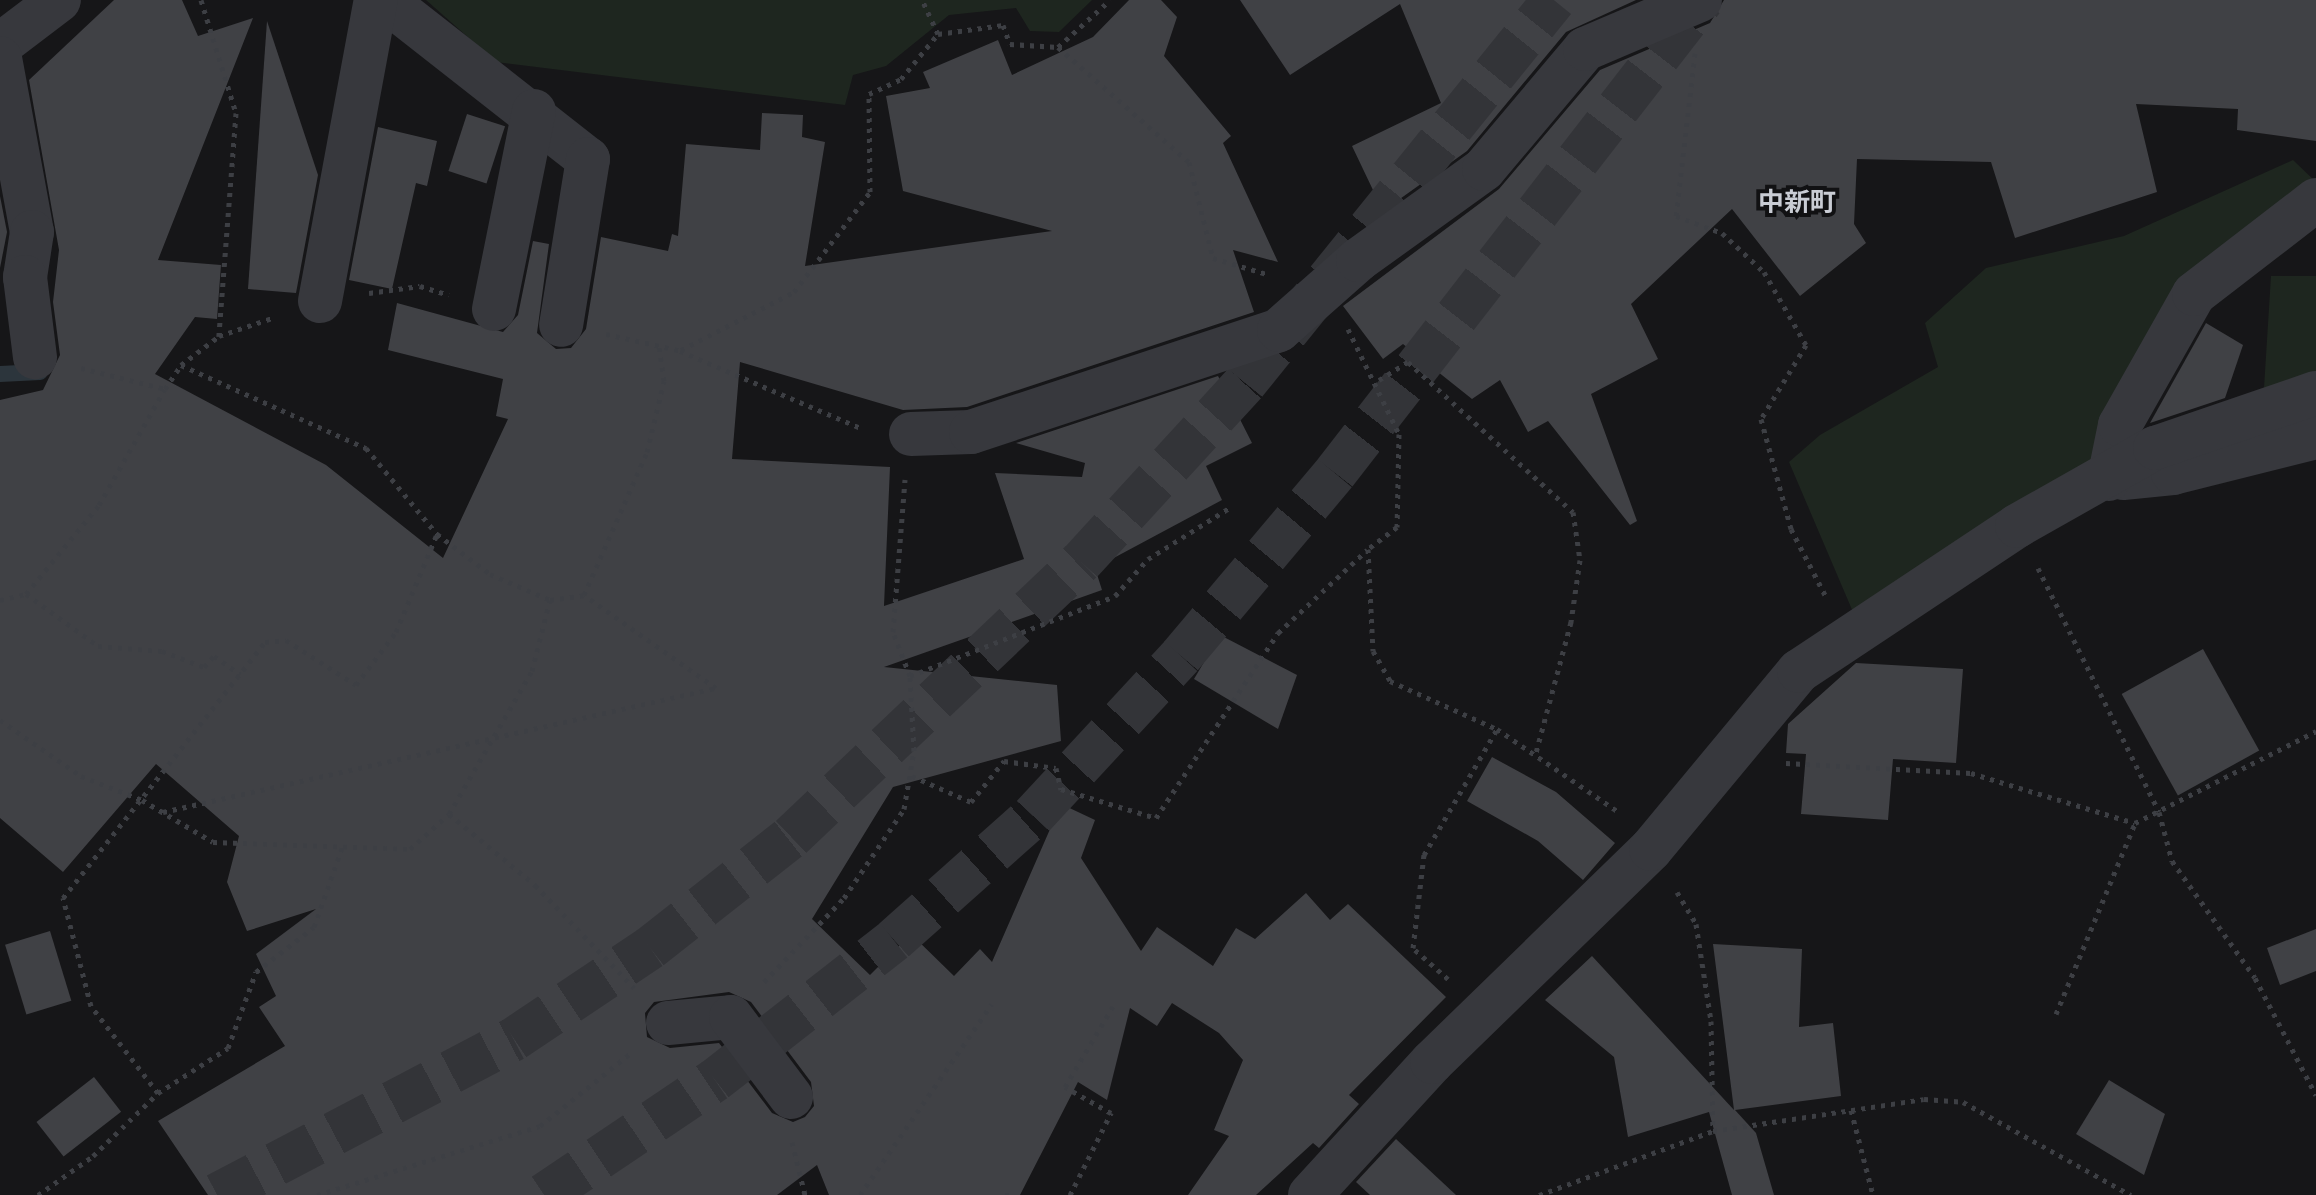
<!DOCTYPE html>
<html>
<head>
<meta charset="utf-8">
<style>
  body { margin:0 }
  #map { position:relative; width:2316px; height:1195px; overflow:hidden; background:#161618; font-family:Ubuntu,"Noto Sans JP",sans-serif }
  div>[style] { position:absolute }
  [style*='--x'] { left:calc(var(--x)*1px); top:calc(var(--y)*1px); width:calc(var(--w)*1px); rotate:calc(var(--a)*1deg) }
  .green>* { inset:0; background:#1e261f }
  .stream>* { height:16px; margin:-8px; padding:0 8px; transform-origin:8px; border-radius:8px; background:#2c353c }
  .building>* { inset:0; background:#404145; transform-origin:0 0 }
  .motorway-tunnel>* { height:44px; margin-top:-22px; transform-origin:0; background:repeating-linear-gradient(90deg,#333438 0 44px,transparent 0 66px) }
  .path>* { height:5px; margin-top:-2.5px; transform-origin:0; background:repeating-linear-gradient(90deg,#3d3f44 0 4px,transparent 0 10px) }
  .minor>* { height:44px; margin:-22px; padding:0 22px; transform-origin:22px; border-radius:22px; background:#37383d }
  span { translate:-50% -50%; white-space:nowrap; text-align:center; line-height:1.15; -webkit-text-stroke:8px #111113; paint-order:stroke }
  .quarter-label { font-size:26px; color:#c9ccd4; font-weight:700 }
</style>
</head>
<body>
<div id="map">
  <div class="green">
    <i style="clip-path:polygon(426px 0,1092px 0,1059px 32px,1030px 31px,1016px 8px,949px 15px,886px 66px,853px 75px,845px 105px,496px 62px)"></i>
    <i style="clip-path:polygon(2293px 160px,2316px 182px,2254px 222px,2099px 466px,1853px 612px,1789px 462px,1820px 435px,1938px 367px,1925px 323px,1986px 268px,2124px 236px)"></i>
    <i style="clip-path:polygon(2271px 276px,2316px 276px,2316px 373px,2264px 388px)"></i>
  </div>
  <div class="stream">
    <i style="--x:0;--y:374;--w:40;--a:-2.9"></i>
  </div>
  <div class="building">
    <i style="clip-path:polygon(evenodd,114px 0,182px 0,198px 36px,253px 18px,158px 260px,221px 265px,217px 319px,195px 317px,155px 374px,326px 465px,443px 558px,508px 419px,496px 416px,503px 379px,388px 350px,397px 303px,503px 332px,518px 315px,533px 241px,549px 244px,537px 333px,556px 349px,571px 348px,586px 329px,601px 237px,668px 251px,672px 234px,678px 236px,686px 144px,760px 150px,762px 113px,803px 115px,802px 137px,825px 142px,805px 266px,1052px 231px,903px 191px,886px 96px,930px 88px,923px 72px,998px 40px,1012px 75px,1093px 37px,1129px 0,1161px 0,1177px 17px,1164px 56px,1231px 136px,1223px 143px,1278px 262px,1233px 250px,1254px 312px,967px 407px,903px 410px,740px 362px,732px 459px,890px 467px,884px 606px,1024px 559px,995px 473px,1082px 477px,1085px 463px,1016px 443px,1218px 376px,1252px 443px,1206px 466px,1222px 500px,1095px 568px,1102px 590px,884px 667px,1057px 685px,1061px 741px,893px 787px,812px 919px,870px 975px,911px 934px,954px 976px,980px 949px,992px 962px,1061px 804px,1095px 820px,1081px 858px,1141px 951px,1157px 927px,1213px 966px,1236px 928px,1255px 939px,1306px 893px,1330px 920px,1348px 904px,1446px 997px,1349px 1095px,1359px 1104px,1319px 1148px,1313px 1143px,1256px 1195px,1188px 1195px,1229px 1136px,1214px 1130px,1243px 1060px,1219px 1033px,1172px 1003px,1157px 1026px,1130px 1008px,1107px 1100px,1078px 1082px,1020px 1195px,829px 1195px,817px 1165px,777px 1195px,208px 1195px,158px 1121px,285px 1046px,259px 1007px,276px 996px,256px 954px,316px 909px,247px 931px,227px 882px,239px 836px,156px 764px,63px 872px,0 818px,0 400px,43px 390px,60px 355px,53px 302px,59px 250px,29px 80px,114px 0,729px 992px,751px 1002px,811px 1082px,814px 1106px,805px 1117px,793px 1122px,772px 1113px,719px 1043px,670px 1048px,647px 1037px,645px 1013px,654px 1002px,729px 992px)"></i>
    <i style="clip-path:polygon(1240px 0,1636px 0,1566px 32px,1467px 151px,1383px 211px,1352px 146px,1441px 103px,1400px 4px,1290px 75px)"></i>
    <i style="clip-path:polygon(1724px 0,2316px 0,2316px 141px,2237px 130px,2238px 109px,2136px 104px,2157px 192px,2015px 238px,1991px 162px,1857px 159px,1854px 224px,1866px 243px,1800px 296px,1732px 209px,1631px 304px,1658px 359px,1591px 394px,1637px 521px,1630px 525px,1548px 421px,1528px 432px,1500px 380px,1472px 399px,1403px 344px,1383px 359px,1343px 306px,1499px 189px,1600px 70px,1710px 23px)"></i>
    <i style="clip-path:polygon(267px 21px,318px 175px,296px 293px,248px 289px)"></i>
    <i style="left:467px;top:114px;width:40px;height:60px;rotate:18deg"></i>
    <i style="clip-path:polygon(378px 127px,437px 141px,427px 186px,416px 183px,392px 289px,349px 280px)"></i>
    <i style="clip-path:polygon(0 196px,7px 232px,0 268px)"></i>
    <i style="clip-path:polygon(2206px 323px,2243px 345px,2225px 398px,2150px 423px)"></i>
    <i style="clip-path:polygon(1220px 635px,1297px 675px,1278px 729px,1194px 679px)"></i>
    <i style="left:2203px;top:649px;width:116px;height:93px;rotate:61deg"></i>
    <i style="clip-path:polygon(1856px 663px,1963px 669px,1956px 763px,1893px 759px,1888px 820px,1801px 814px,1806px 754px,1786px 753px,1788px 724px)"></i>
    <i style="clip-path:polygon(1492px 757px,1556px 792px,1615px 843px,1583px 880px,1538px 841px,1467px 801px)"></i>
    <i style="clip-path:polygon(2316px 929px,2316px 971px,2280px 985px,2267px 948px)"></i>
    <i style="left:50px;top:931px;width:73px;height:47px;rotate:73deg"></i>
    <i style="clip-path:polygon(1713px 944px,1802px 949px,1799px 1027px,1833px 1023px,1841px 1096px,1735px 1110px,1756px 1133px,1774px 1195px,1732px 1195px,1709px 1112px,1628px 1137px,1614px 1057px,1545px 1000px,1592px 956px,1734px 1110px)"></i>
    <i style="left:94px;top:1077px;width:44px;height:73px;rotate:52deg"></i>
    <i style="clip-path:polygon(2109px 1080px,2165px 1114px,2144px 1175px,2076px 1134px)"></i>
    <i style="clip-path:polygon(1396px 1139px,1456px 1195px,1370px 1195px,1356px 1182px)"></i>
  </div>
  <div class="motorway-tunnel">
    <i style="--x:217;--y:1195;--w:335;--a:-27.7"></i>
    <i style="--x:514;--y:1039;--w:164;--a:-33.8"></i>
    <i style="--x:650;--y:948;--w:179;--a:-38.2"></i>
    <i style="--x:791;--y:837;--w:400;--a:-43.5"></i>
    <i style="--x:1081;--y:562;--w:243;--a:-47.5"></i>
    <i style="--x:1245;--y:383;--w:492;--a:-51.1"></i>
    <i style="--x:544;--y:1195;--w:206;--a:-33.9"></i>
    <i style="--x:715;--y:1080;--w:227;--a:-38"></i>
    <i style="--x:894;--y:940;--w:186;--a:-41.7"></i>
    <i style="--x:1033;--y:816;--w:218;--a:-47.2"></i>
    <i style="--x:1181;--y:656;--w:239;--a:-49.9"></i>
    <i style="--x:1335;--y:473;--w:599;--a:-52.19"></i>
  </div>
  <div class="path">
    <i style="--x:201;--y:0;--w:118;--a:72.8"></i>
    <i style="--x:236;--y:113;--w:224;--a:94.4"></i>
    <i style="--x:938;--y:34;--w:66;--a:-7.9"></i>
    <i style="--x:1003;--y:25;--w:20;--a:70"></i>
    <i style="--x:1010;--y:44;--w:48;--a:3.6"></i>
    <i style="--x:1058;--y:47;--w:174;--a:41.3"></i>
    <i style="--x:1189;--y:162;--w:99;--a:76"></i>
    <i style="--x:1213;--y:258;--w:59;--a:16.6"></i>
    <i style="--x:1058;--y:47;--w:70;--a:-42.1"></i>
    <i style="--x:1695;--y:53;--w:164;--a:96.6"></i>
    <i style="--x:1676;--y:216;--w:49;--a:20.3"></i>
    <i style="--x:1722;--y:233;--w:57;--a:42.9"></i>
    <i style="--x:1764;--y:272;--w:84;--a:60.1"></i>
    <i style="--x:1806;--y:345;--w:87;--a:121.3"></i>
    <i style="--x:1761;--y:419;--w:114;--a:74.7"></i>
    <i style="--x:1791;--y:529;--w:74;--a:62.7"></i>
    <i style="--x:369;--y:293;--w:51;--a:-7.8"></i>
    <i style="--x:420;--y:286;--w:30;--a:17"></i>
    <i style="--x:1348;--y:329;--w:117;--a:64.1"></i>
    <i style="--x:1399;--y:434;--w:93;--a:91.2"></i>
    <i style="--x:1397;--y:527;--w:36;--a:143"></i>
    <i style="--x:1368;--y:549;--w:102;--a:87.2"></i>
    <i style="--x:1373;--y:651;--w:34;--a:60"></i>
    <i style="--x:1390;--y:681;--w:117;--a:24.2"></i>
    <i style="--x:1497;--y:729;--w:149;--a:34.3"></i>
    <i style="--x:606;--y:334;--w:78;--a:12.6"></i>
    <i style="--x:681;--y:350;--w:127;--a:-27.2"></i>
    <i style="--x:794;--y:292;--w:126;--a:-52.8"></i>
    <i style="--x:870;--y:192;--w:98;--a:-90.6"></i>
    <i style="--x:869;--y:94;--w:35;--a:-25"></i>
    <i style="--x:901;--y:79;--w:58;--a:-50.6"></i>
    <i style="--x:938;--y:34;--w:38;--a:-115"></i>
    <i style="--x:680;--y:351;--w:199;--a:23.1"></i>
    <i style="--x:181;--y:365;--w:203;--a:24.2"></i>
    <i style="--x:366;--y:448;--w:112;--a:50.5"></i>
    <i style="--x:437;--y:534;--w:66;--a:37"></i>
    <i style="--x:490;--y:574;--w:65;--a:23.4"></i>
    <i style="--x:81;--y:368;--w:87;--a:14"></i>
    <i style="--x:165;--y:389;--w:29;--a:-56"></i>
    <i style="--x:181;--y:365;--w:48;--a:-37.3"></i>
    <i style="--x:219;--y:336;--w:59;--a:-18.7"></i>
    <i style="--x:1379;--y:380;--w:34;--a:-32"></i>
    <i style="--x:1408;--y:362;--w:223;--a:42.3"></i>
    <i style="--x:1573;--y:512;--w:49;--a:81.7"></i>
    <i style="--x:1580;--y:560;--w:63;--a:98.3"></i>
    <i style="--x:1571;--y:622;--w:136;--a:105"></i>
    <i style="--x:2038;--y:568;--w:272;--a:63.6"></i>
    <i style="--x:2159;--y:812;--w:51;--a:75.1"></i>
    <i style="--x:2172;--y:861;--w:143;--a:54.6"></i>
    <i style="--x:2255;--y:978;--w:132;--a:62.5"></i>
    <i style="--x:26;--y:594;--w:89;--a:35.8"></i>
    <i style="--x:98;--y:646;--w:64;--a:4.5"></i>
    <i style="--x:162;--y:651;--w:45;--a:20.9"></i>
    <i style="--x:204;--y:667;--w:15;--a:-48"></i>
    <i style="--x:214;--y:656;--w:32;--a:35"></i>
    <i style="--x:0;--y:600;--w:27;--a:-13"></i>
    <i style="--x:26;--y:594;--w:115;--a:-50.6"></i>
    <i style="--x:99;--y:505;--w:133;--a:-60.4"></i>
    <i style="--x:910;--y:676;--w:220;--a:-21.3"></i>
    <i style="--x:1115;--y:596;--w:50;--a:-48.3"></i>
    <i style="--x:1148;--y:559;--w:98;--a:-32.1"></i>
    <i style="--x:0;--y:720;--w:98;--a:34.7"></i>
    <i style="--x:81;--y:776;--w:66;--a:21.5"></i>
    <i style="--x:142;--y:800;--w:82;--a:30.6"></i>
    <i style="--x:213;--y:842;--w:197;--a:2"></i>
    <i style="--x:410;--y:849;--w:52;--a:-41.9"></i>
    <i style="--x:449;--y:814;--w:165;--a:-59.9"></i>
    <i style="--x:532;--y:671;--w:73;--a:-75.8"></i>
    <i style="--x:550;--y:600;--w:34;--a:-8"></i>
    <i style="--x:584;--y:595;--w:156;--a:-66.2"></i>
    <i style="--x:647;--y:452;--w:73;--a:-76.5"></i>
    <i style="--x:664;--y:381;--w:37;--a:-98"></i>
    <i style="--x:1786;--y:763;--w:185;--a:3.1"></i>
    <i style="--x:1971;--y:773;--w:171;--a:17"></i>
    <i style="--x:2135;--y:823;--w:203;--a:-26.9"></i>
    <i style="--x:912;--y:776;--w:64;--a:23.8"></i>
    <i style="--x:971;--y:802;--w:53;--a:-51.2"></i>
    <i style="--x:1004;--y:761;--w:52;--a:7.7"></i>
    <i style="--x:1056;--y:768;--w:22;--a:77"></i>
    <i style="--x:1061;--y:789;--w:99;--a:17"></i>
    <i style="--x:1156;--y:818;--w:222;--a:-56.6"></i>
    <i style="--x:1278;--y:633;--w:122;--a:-43"></i>
    <i style="--x:163;--y:812;--w:567;--a:-12.64"></i>
    <i style="--x:716;--y:688;--w:161;--a:-144.8"></i>
    <i style="--x:449;--y:814;--w:112;--a:39.5"></i>
    <i style="--x:535;--y:885;--w:143;--a:46.1"></i>
    <i style="--x:1677;--y:892;--w:37;--a:59"></i>
    <i style="--x:1696;--y:924;--w:98;--a:81.2"></i>
    <i style="--x:1711;--y:1021;--w:110;--a:89"></i>
    <i style="--x:1448;--y:979;--w:47;--a:-138.5"></i>
    <i style="--x:1413;--y:948;--w:94;--a:-83.3"></i>
    <i style="--x:1424;--y:855;--w:146;--a:-59.9"></i>
    <i style="--x:764;--y:982;--w:116;--a:-46.4"></i>
    <i style="--x:844;--y:898;--w:107;--a:-56"></i>
    <i style="--x:904;--y:809;--w:59;--a:-80.2"></i>
    <i style="--x:914;--y:751;--w:75;--a:-93.1"></i>
    <i style="--x:910;--y:676;--w:47;--a:-111.1"></i>
    <i style="--x:893;--y:632;--w:153;--a:-85.5"></i>
    <i style="--x:2056;--y:1014;--w:207;--a:-67.5"></i>
    <i style="--x:158;--y:1093;--w:110;--a:-127.6"></i>
    <i style="--x:91;--y:1006;--w:112;--a:-104.5"></i>
    <i style="--x:63;--y:898;--w:326;--a:-51.7"></i>
    <i style="--x:265;--y:642;--w:21;--a:-5"></i>
    <i style="--x:286;--y:640;--w:83;--a:32.7"></i>
    <i style="--x:356;--y:685;--w:66;--a:-53"></i>
    <i style="--x:396;--y:632;--w:106;--a:-67.3"></i>
    <i style="--x:1851;--y:1110;--w:88;--a:75.5"></i>
    <i style="--x:792;--y:1142;--w:55;--a:76.2"></i>
    <i style="--x:38;--y:1195;--w:67;--a:-35.3"></i>
    <i style="--x:93;--y:1156;--w:91;--a:-44.1"></i>
    <i style="--x:158;--y:1093;--w:83;--a:-32.7"></i>
    <i style="--x:228;--y:1048;--w:81;--a:-69.8"></i>
    <i style="--x:256;--y:972;--w:73;--a:-37.8"></i>
    <i style="--x:314;--y:927;--w:87;--a:-70.5"></i>
    <i style="--x:317;--y:1195;--w:233;--a:-17.2"></i>
    <i style="--x:540;--y:1126;--w:118;--a:-38.8"></i>
    <i style="--x:860;--y:1195;--w:232;--a:-55.4"></i>
    <i style="--x:1005;--y:1195;--w:8;--a:0"></i>
    <i style="--x:1070;--y:1195;--w:92;--a:-63.4"></i>
    <i style="--x:1111;--y:1113;--w:53;--a:-150.5"></i>
    <i style="--x:1065;--y:1087;--w:94;--a:-59.3"></i>
    <i style="--x:1539;--y:1195;--w:185;--a:-20.2"></i>
    <i style="--x:1713;--y:1131;--w:213;--a:-8.6"></i>
    <i style="--x:1924;--y:1099;--w:39;--a:4"></i>
    <i style="--x:1963;--y:1102;--w:192;--a:29"></i>
  </div>
  <div class="minor">
    <i style="--x:385;--y:0;--w:258;--a:38.1"></i>
    <i style="--x:588;--y:159;--w:168;--a:99.2"></i>
    <i style="--x:0;--y:45;--w:74;--a:-37.3"></i>
    <i style="--x:0;--y:58;--w:177;--a:79.6"></i>
    <i style="--x:32;--y:232;--w:46;--a:98.8"></i>
    <i style="--x:25;--y:277;--w:81;--a:82.9"></i>
    <i style="--x:320;--y:301;--w:306;--a:-79.5"></i>
    <i style="--x:494;--y:309;--w:202;--a:-78.6"></i>
    <i style="--x:911;--y:434;--w:60;--a:-1.9"></i>
    <i style="--x:971;--y:432;--w:324;--a:-18.3"></i>
    <i style="--x:1279;--y:330;--w:106;--a:-41.5"></i>
    <i style="--x:1358;--y:260;--w:155;--a:-35.8"></i>
    <i style="--x:1484;--y:169;--w:157;--a:-49.9"></i>
    <i style="--x:1585;--y:49;--w:125;--a:-23.1"></i>
    <i style="--x:2123;--y:478;--w:50;--a:-5.7"></i>
    <i style="--x:2173;--y:473;--w:147;--a:-14.1"></i>
    <i style="--x:2109;--y:479;--w:55;--a:-78.5"></i>
    <i style="--x:2120;--y:425;--w:150;--a:-60.5"></i>
    <i style="--x:2194;--y:294;--w:154;--a:-37.6"></i>
    <i style="--x:668;--y:1023;--w:63;--a:-5.4"></i>
    <i style="--x:731;--y:1017;--w:100;--a:53.1"></i>
    <i style="--x:1310;--y:1195;--w:180;--a:-47.5"></i>
    <i style="--x:1432;--y:1062;--w:305;--a:-44.2"></i>
    <i style="--x:1651;--y:849;--w:231;--a:-50.3"></i>
    <i style="--x:1799;--y:671;--w:262;--a:-33.6"></i>
    <i style="--x:2017;--y:526;--w:159;--a:-29.5"></i>
    <i style="--x:2155;--y:448;--w:170;--a:-18.9"></i>
  </div>
  <div class="quarter-label">
    <span style="left:1797px;top:202px">中新町</span>
  </div>
</div>
</body>
</html>
